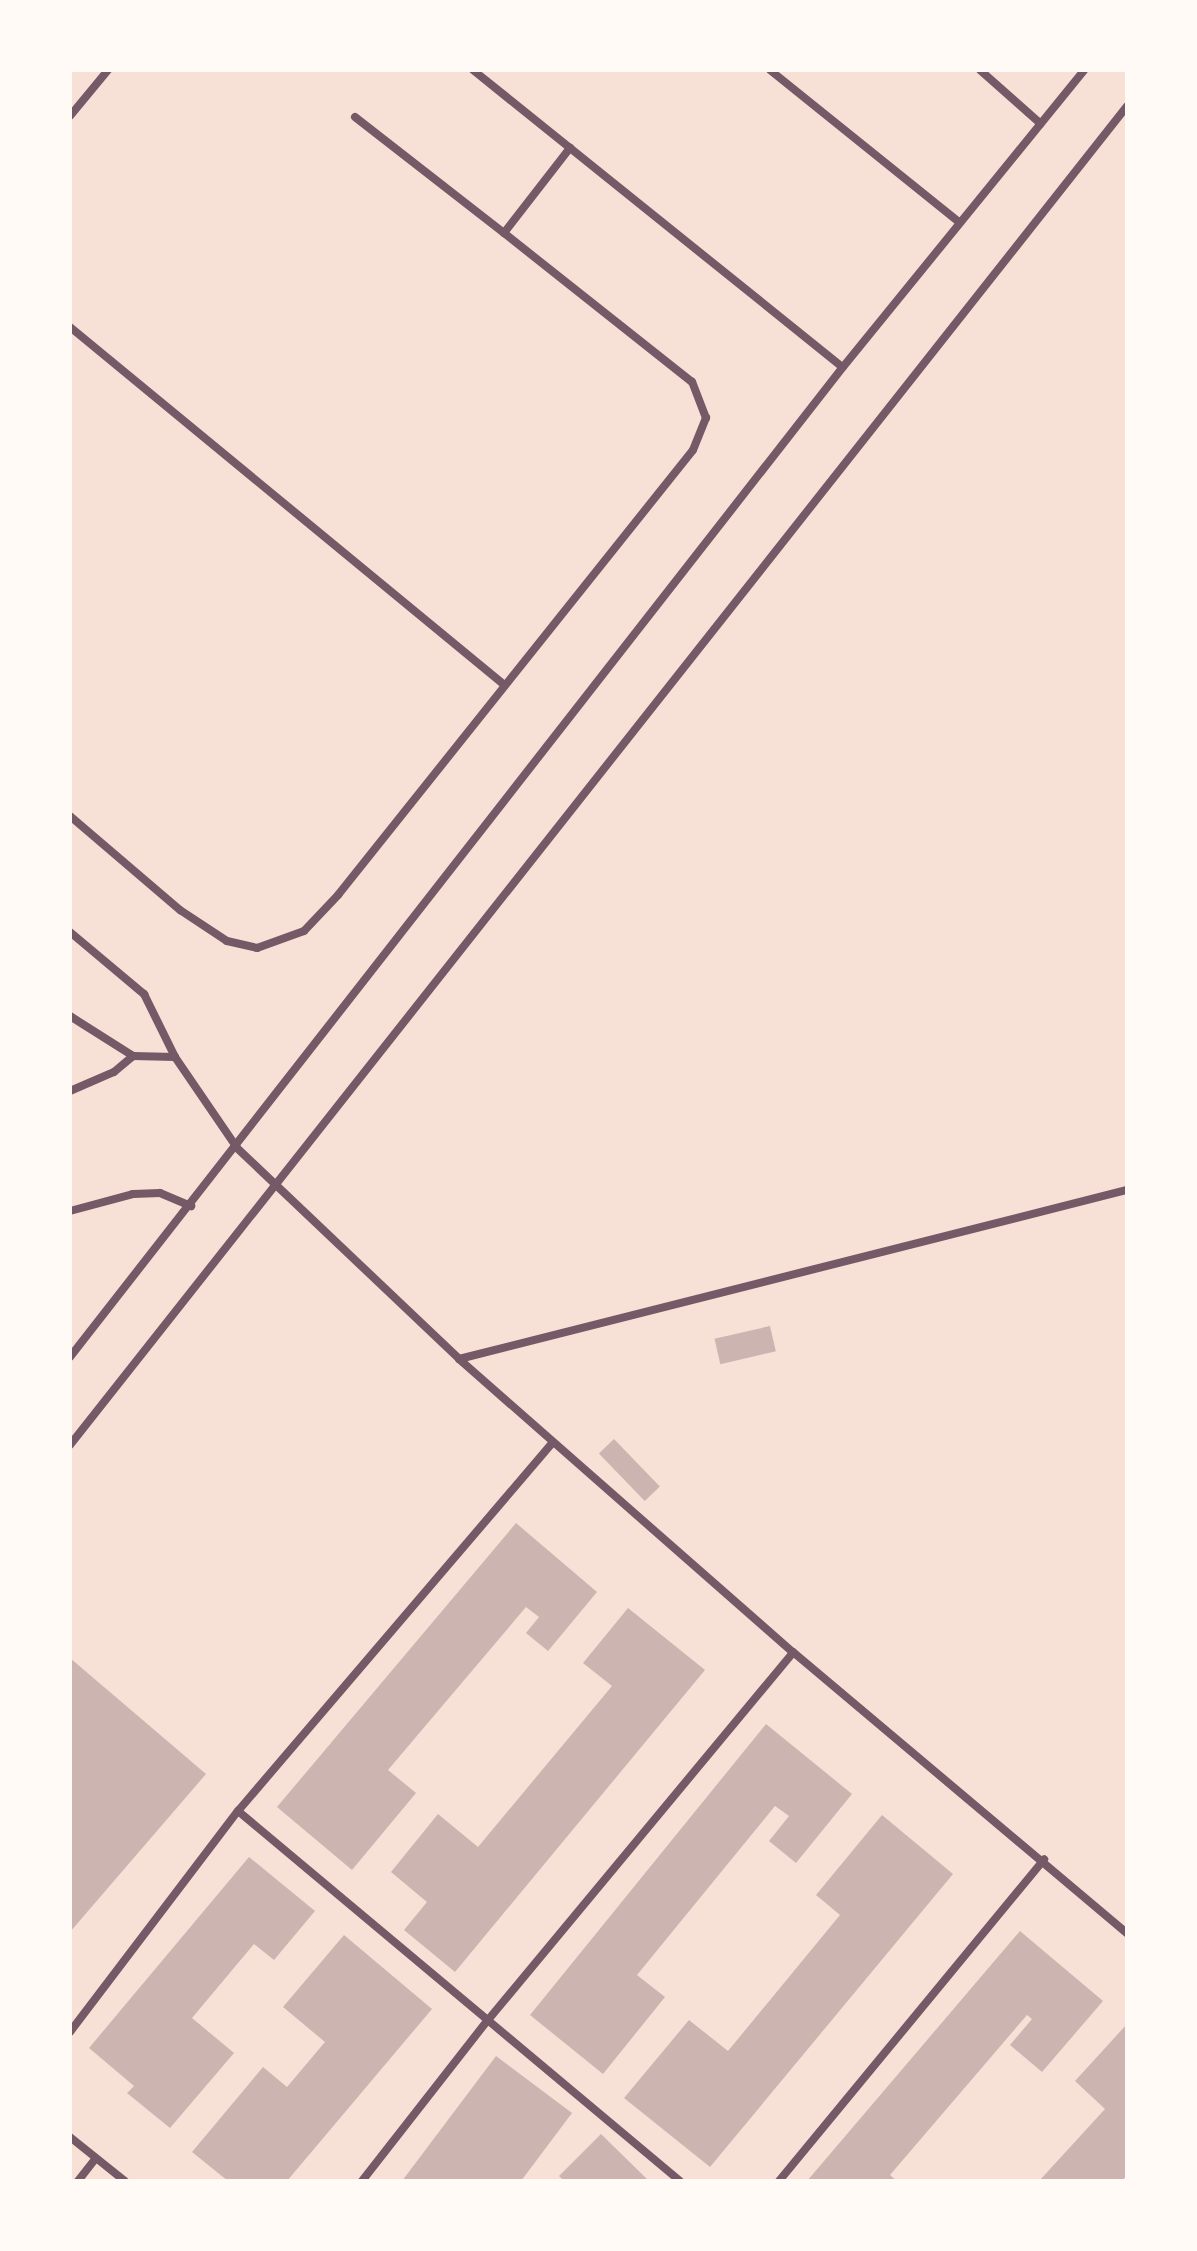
<!DOCTYPE html>
<html>
<head>
<meta charset="utf-8">
<style>
  body { margin:0 }
  #map { position:relative; width:1197px; height:2251px; overflow:hidden; background:#f7e1d7; font-family:Lato,sans-serif }
  div>[style] { position:absolute }
  [style*='--x'] { left:calc(var(--x)*1px); top:calc(var(--y)*1px); width:calc(var(--w)*1px); rotate:calc(var(--a)*1deg) }
  .building>* { inset:0; background:#ccb4b1; transform-origin:0 0 }
  .minor>* { height:8px; margin:-4px; padding:0 4px; transform-origin:4px; border-radius:4px; background:#755966 }
  span { translate:-50% -50%; white-space:nowrap; text-align:center; line-height:1.15; -webkit-text-stroke:6px #fffaf5; paint-order:stroke }
  .frame { position:absolute; inset:0; border:72px solid #fffaf5; pointer-events:none }
</style>
</head>
<body>
<div id="map">
  <div class="building">
    <i style="left:770px;top:1326px;width:26px;height:57px;rotate:77deg"></i>
    <i style="left:614px;top:1439px;width:66px;height:21px;rotate:46deg"></i>
    <i style="clip-path:polygon(516px 1523px,597px 1592px,548px 1651px,526px 1633px,539px 1617px,526px 1607px,388px 1770px,416px 1793px,352px 1870px,277px 1807px)"></i>
    <i style="clip-path:polygon(628px 1608px,705px 1670px,455px 1972px,404px 1930px,427px 1902px,391px 1872px,438px 1814px,478px 1847px,612px 1686px,583px 1663px)"></i>
    <i style="clip-path:polygon(70px 1658px,206px 1774px,70px 1932px)"></i>
    <i style="clip-path:polygon(766px 1724px,852px 1794px,796px 1863px,769px 1841px,789px 1816px,775px 1806px,637px 1975px,665px 1997px,603px 2074px,530px 2015px)"></i>
    <i style="clip-path:polygon(882px 1815px,953px 1874px,710px 2167px,624px 2098px,689px 2020px,728px 2051px,840px 1915px,816px 1895px)"></i>
    <i style="clip-path:polygon(249px 1857px,315px 1911px,274px 1960px,254px 1944px,192px 2018px,234px 2053px,170px 2128px,127px 2093px,134px 2086px,89px 2048px)"></i>
    <i style="clip-path:polygon(1020px 1931px,1103px 2001px,1042px 2072px,1010px 2045px,1032px 2019px,1027px 2015px,890px 2175px,897px 2181px,807px 2181px)"></i>
    <i style="clip-path:polygon(344px 1935px,432px 2009px,287px 2181px,228px 2181px,192px 2152px,263px 2067px,287px 2087px,325px 2042px,283px 2007px)"></i>
    <i style="clip-path:polygon(1127px 2024px,1127px 2175px,1122px 2181px,1039px 2181px,1105px 2109px,1075px 2081px)"></i>
    <i style="clip-path:polygon(496px 2056px,572px 2113px,521px 2181px,402px 2181px)"></i>
    <i style="clip-path:polygon(601px 2134px,649px 2181px,564px 2181px,559px 2176px)"></i>
  </div>
  <div class="minor">
    <i style="--x:473;--y:70;--w:474;--a:38.8"></i>
    <i style="--x:770;--y:70;--w:243;--a:38.8"></i>
    <i style="--x:980;--y:70;--w:81;--a:41.5"></i>
    <i style="--x:70;--y:116;--w:60;--a:-50.4"></i>
    <i style="--x:355;--y:117;--w:189;--a:37.9"></i>
    <i style="--x:70;--y:327;--w:560;--a:39.49"></i>
    <i style="--x:70;--y:816;--w:145;--a:40.5"></i>
    <i style="--x:180;--y:910;--w:56;--a:33.4"></i>
    <i style="--x:227;--y:941;--w:31;--a:13"></i>
    <i style="--x:257;--y:948;--w:50;--a:-19.9"></i>
    <i style="--x:304;--y:931;--w:50;--a:-46.6"></i>
    <i style="--x:338;--y:895;--w:569;--a:-51.42"></i>
    <i style="--x:693;--y:450;--w:35;--a:-68"></i>
    <i style="--x:706;--y:418;--w:39;--a:-111"></i>
    <i style="--x:692;--y:382;--w:240;--a:-141.6"></i>
    <i style="--x:504;--y:233;--w:108;--a:-52.2"></i>
    <i style="--x:70;--y:932;--w:97;--a:40"></i>
    <i style="--x:144;--y:994;--w:70;--a:63.8"></i>
    <i style="--x:175;--y:1057;--w:110;--a:55.7"></i>
    <i style="--x:237;--y:1148;--w:306;--a:43.5"></i>
    <i style="--x:459;--y:1359;--w:689;--a:-14.2"></i>
    <i style="--x:70;--y:1016;--w:75;--a:32.4"></i>
    <i style="--x:133;--y:1056;--w:42;--a:1.4"></i>
    <i style="--x:70;--y:1091;--w:48;--a:-23.4"></i>
    <i style="--x:114;--y:1072;--w:25;--a:-40"></i>
    <i style="--x:70;--y:1211;--w:65;--a:-15.1"></i>
    <i style="--x:133;--y:1194;--w:27;--a:-2"></i>
    <i style="--x:160;--y:1193;--w:34;--a:23"></i>
    <i style="--x:70;--y:1357;--w:1256;--a:-52.02"></i>
    <i style="--x:843;--y:367;--w:382;--a:-50.9"></i>
    <i style="--x:459;--y:1359;--w:444;--a:41.3"></i>
    <i style="--x:793;--y:1652;--w:436;--a:40.1"></i>
    <i style="--x:70;--y:1445;--w:1706;--a:-51.71"></i>
    <i style="--x:238;--y:1811;--w:576;--a:39.93"></i>
    <i style="--x:70;--y:2032;--w:278;--a:-52.8"></i>
    <i style="--x:238;--y:1811;--w:484;--a:-49.5"></i>
    <i style="--x:70;--y:2137;--w:70;--a:38.7"></i>
    <i style="--x:78;--y:2181;--w:29;--a:-52"></i>
    <i style="--x:362;--y:2181;--w:204;--a:-52"></i>
    <i style="--x:488;--y:2020;--w:478;--a:-50.3"></i>
    <i style="--x:779;--y:2181;--w:417;--a:-50.5"></i>
  </div>
  <div class="frame"></div>
</div>
</body>
</html>
